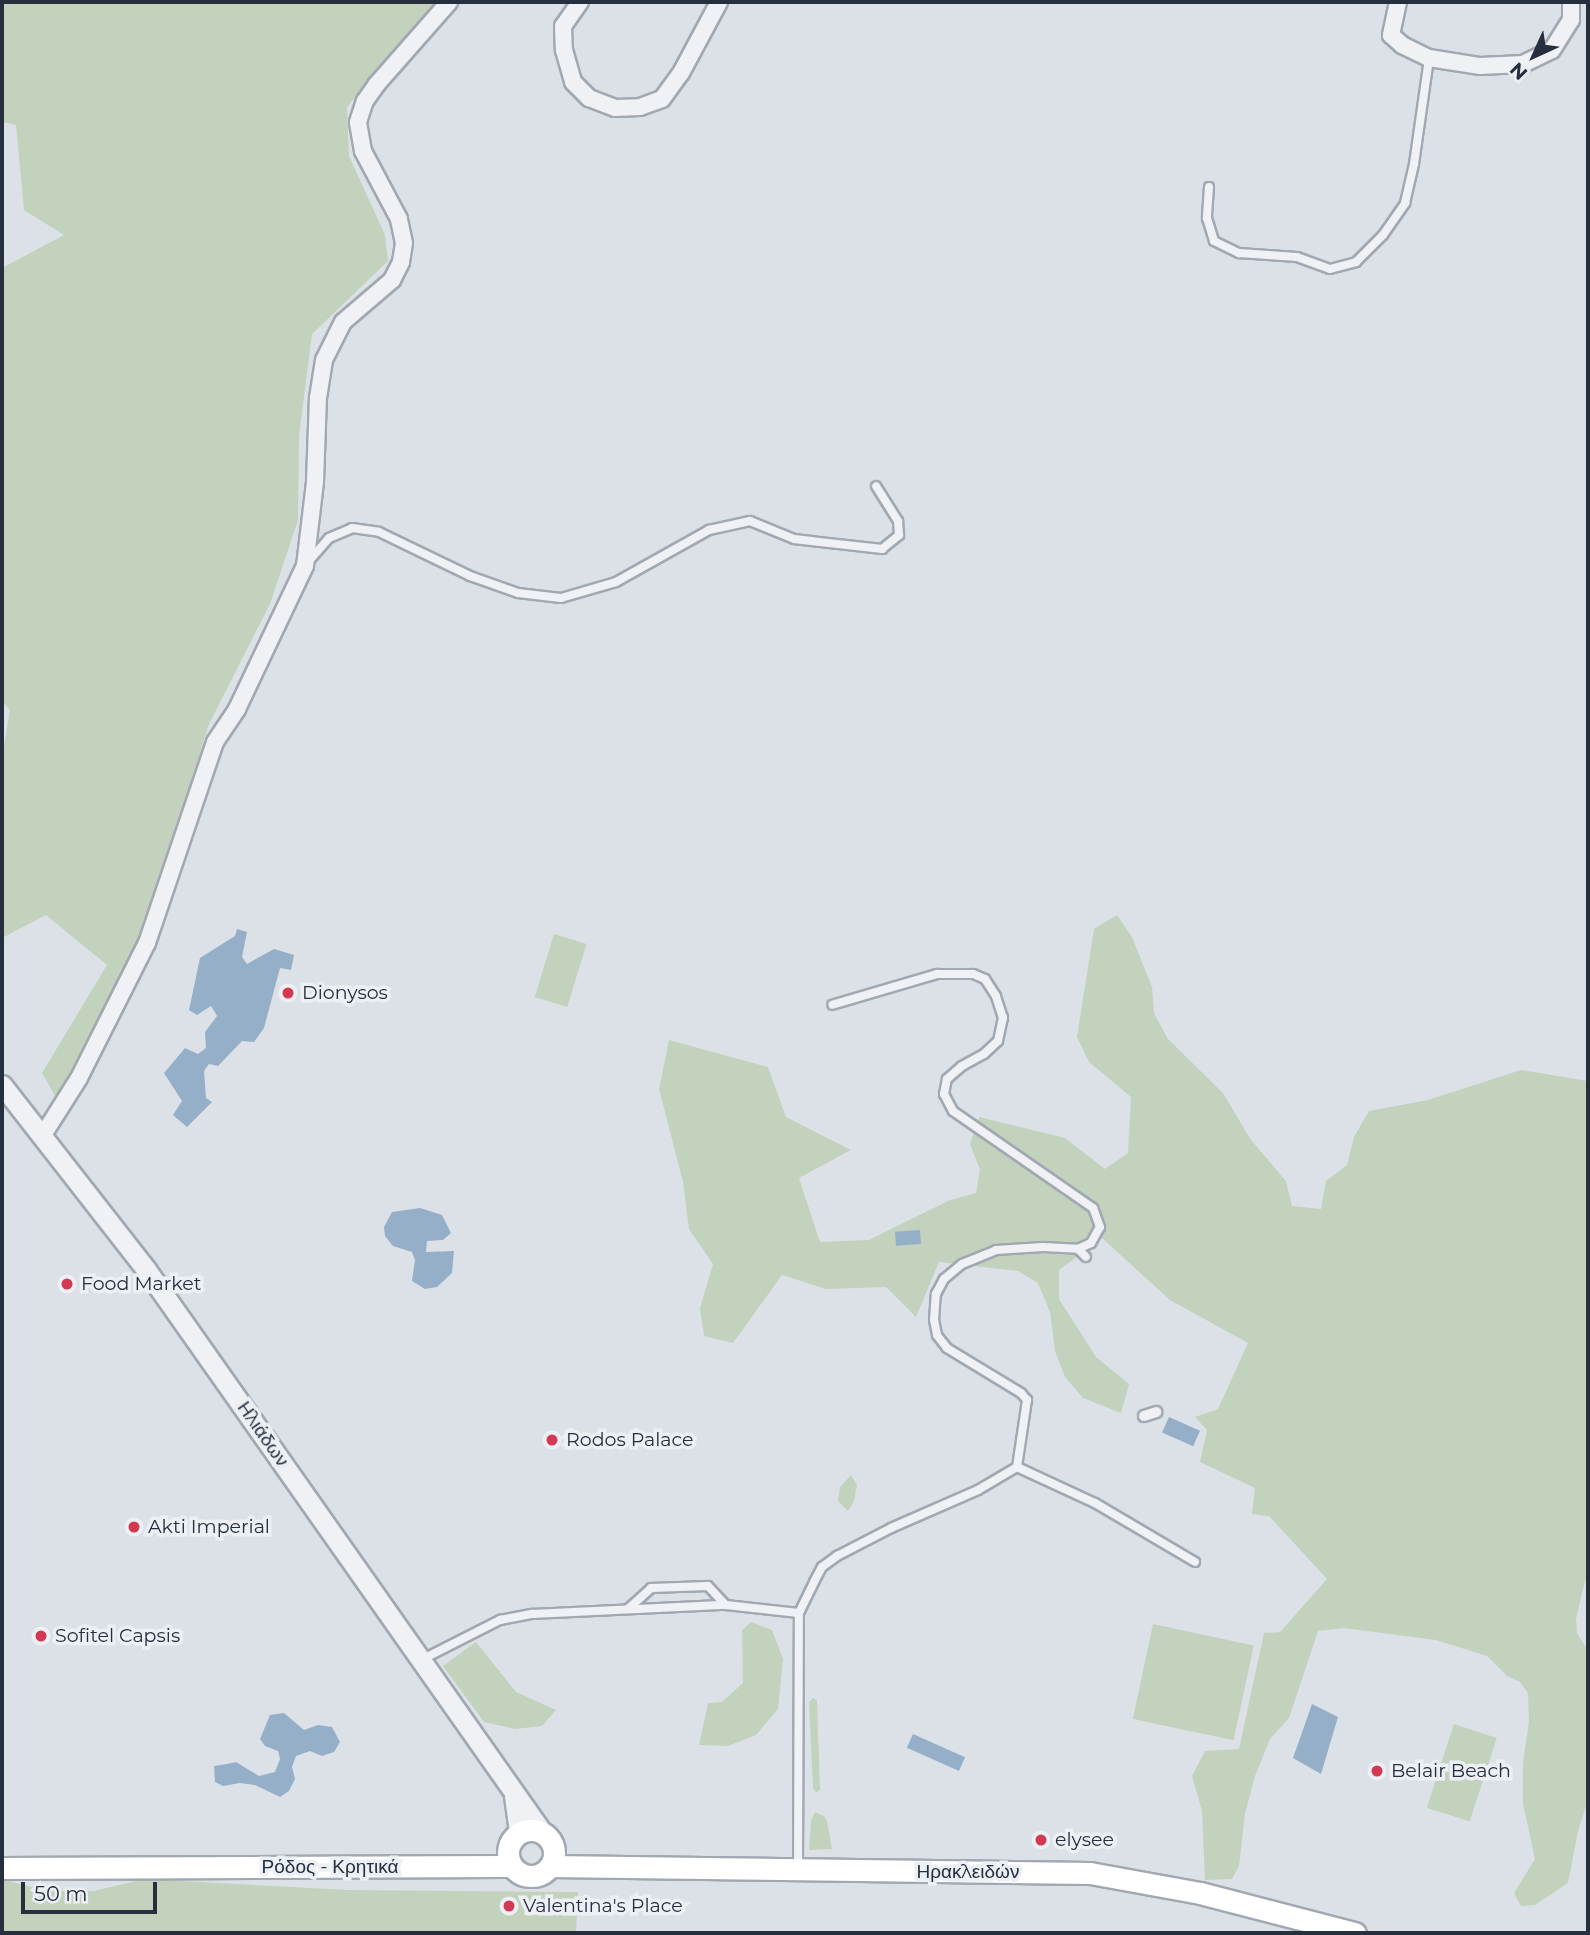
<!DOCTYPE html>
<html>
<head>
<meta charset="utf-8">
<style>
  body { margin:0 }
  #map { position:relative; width:1590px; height:1935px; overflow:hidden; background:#dce1e7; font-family:Montserrat,sans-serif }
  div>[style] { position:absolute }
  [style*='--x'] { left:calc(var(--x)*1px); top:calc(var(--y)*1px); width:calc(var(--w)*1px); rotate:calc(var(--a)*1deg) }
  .green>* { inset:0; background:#c2d2bd; transform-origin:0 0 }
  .water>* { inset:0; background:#95afc9; transform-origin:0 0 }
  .roads { filter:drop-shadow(2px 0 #a2a8b1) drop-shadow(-2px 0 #a2a8b1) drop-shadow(0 2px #a2a8b1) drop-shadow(0 -2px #a2a8b1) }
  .service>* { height:8px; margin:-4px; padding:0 4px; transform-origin:4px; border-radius:4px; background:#eff1f5 }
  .pedestrian>* { height:10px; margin:-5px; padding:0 5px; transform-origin:5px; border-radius:5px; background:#eff1f5 }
  .minor>* { height:16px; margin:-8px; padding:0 8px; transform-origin:8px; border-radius:8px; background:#eff1f5 }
  .tertiary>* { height:19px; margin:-9.5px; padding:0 9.5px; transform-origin:9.5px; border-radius:9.5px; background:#eff1f5 }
  .secondary>* { height:21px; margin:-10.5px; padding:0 10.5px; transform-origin:10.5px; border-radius:10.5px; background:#fff }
  .secondary>.ring { margin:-10.5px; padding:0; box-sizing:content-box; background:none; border:21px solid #fff; border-radius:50% }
  .dots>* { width:19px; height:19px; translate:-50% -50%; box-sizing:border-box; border:4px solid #ecf0f5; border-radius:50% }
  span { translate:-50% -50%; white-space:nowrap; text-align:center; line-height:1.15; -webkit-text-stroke:7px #ecf0f5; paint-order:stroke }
  .poi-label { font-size:19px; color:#262f3e }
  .left { translate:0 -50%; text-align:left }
  .street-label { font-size:19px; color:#262f3e }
  .frame { position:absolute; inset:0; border:4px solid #262f3e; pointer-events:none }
  .north { position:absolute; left:1499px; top:21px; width:70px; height:70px; -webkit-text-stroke:5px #ecf0f5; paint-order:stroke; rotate:225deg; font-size:19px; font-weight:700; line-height:28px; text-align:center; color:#262f3e }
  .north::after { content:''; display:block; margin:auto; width:24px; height:32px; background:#262f3e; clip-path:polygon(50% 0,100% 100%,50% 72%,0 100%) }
  .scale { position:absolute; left:21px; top:1882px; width:136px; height:32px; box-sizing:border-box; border:4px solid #262f3e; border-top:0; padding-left:9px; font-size:21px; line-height:24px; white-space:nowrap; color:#262f3e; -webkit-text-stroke:5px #ecf0f5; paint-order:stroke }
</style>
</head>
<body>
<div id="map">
  <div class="green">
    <i style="clip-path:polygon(2px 2px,435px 2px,347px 107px,349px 156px,385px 235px,388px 261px,312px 334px,299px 436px,298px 520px,270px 604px,208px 726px,147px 936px,64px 1111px,42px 1073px,107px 965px,46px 915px,2px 938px,2px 758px,10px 710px,2px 701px,2px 268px,64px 235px,24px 210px,16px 125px,2px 122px)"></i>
    <i style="clip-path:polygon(1117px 915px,1132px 937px,1152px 987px,1154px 1013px,1168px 1039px,1223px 1093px,1251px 1140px,1286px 1181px,1292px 1206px,1321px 1209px,1326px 1181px,1347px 1165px,1354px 1137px,1369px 1111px,1428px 1100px,1521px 1070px,1588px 1081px,1588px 1578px,1585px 1581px,1576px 1619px,1577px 1633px,1588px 1651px,1588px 1800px,1578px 1831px,1568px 1883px,1535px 1905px,1521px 1906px,1514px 1893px,1535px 1859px,1523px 1804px,1523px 1763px,1529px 1721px,1528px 1693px,1520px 1682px,1507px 1676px,1487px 1656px,1436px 1640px,1344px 1628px,1318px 1631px,1289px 1718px,1270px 1739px,1255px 1776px,1245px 1814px,1239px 1866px,1232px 1879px,1205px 1880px,1202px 1811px,1192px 1776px,1205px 1751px,1239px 1749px,1264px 1633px,1280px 1632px,1327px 1579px,1269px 1516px,1252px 1514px,1255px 1488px,1200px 1462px,1207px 1430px,1195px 1417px,1218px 1409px,1248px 1343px,1170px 1300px,1102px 1238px,1059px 1270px,1059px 1299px,1096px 1357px,1129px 1384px,1121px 1413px,1083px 1398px,1065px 1377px,1055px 1351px,1050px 1312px,1038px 1283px,1018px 1271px,939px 1262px,916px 1317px,886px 1287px,826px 1289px,782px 1275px,733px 1343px,704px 1336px,700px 1308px,713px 1264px,689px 1229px,683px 1182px,659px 1089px,669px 1040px,768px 1067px,786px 1117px,851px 1150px,799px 1178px,820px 1242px,869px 1240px,950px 1200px,976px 1193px,980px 1170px,970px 1144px,979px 1117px,1065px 1138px,1105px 1169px,1128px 1153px,1131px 1097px,1089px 1062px,1077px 1037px,1094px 929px)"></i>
    <i style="left:554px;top:934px;width:34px;height:66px;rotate:17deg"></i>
    <i style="clip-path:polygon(851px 1475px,857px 1485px,854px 1501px,848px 1511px,838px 1501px,840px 1487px)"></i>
    <i style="clip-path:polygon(751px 1622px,772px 1630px,783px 1659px,778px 1709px,756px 1735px,728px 1746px,699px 1745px,708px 1703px,722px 1702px,743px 1683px,742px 1630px)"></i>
    <i style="left:1153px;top:1624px;width:103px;height:97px;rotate:12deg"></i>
    <i style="clip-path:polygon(476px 1642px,516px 1692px,556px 1710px,542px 1726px,515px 1729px,484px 1722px,443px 1666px)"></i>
    <i style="clip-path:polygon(813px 1698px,817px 1700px,820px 1790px,816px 1793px,813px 1788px,809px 1702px)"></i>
    <i style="left:1454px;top:1724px;width:45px;height:88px;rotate:18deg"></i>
    <i style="clip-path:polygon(815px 1812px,824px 1816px,827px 1821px,832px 1849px,809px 1850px,811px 1821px)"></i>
    <i style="clip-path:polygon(2px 1879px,46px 1891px,94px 1891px,144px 1879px,347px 1890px,578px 1892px,576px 1933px,2px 1933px)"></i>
  </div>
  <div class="water">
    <i style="clip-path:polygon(237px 929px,247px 932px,242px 957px,247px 964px,274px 949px,294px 955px,291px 970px,280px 968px,264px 1028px,254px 1042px,242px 1041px,218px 1066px,209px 1064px,204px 1071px,206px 1098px,212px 1102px,187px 1127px,173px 1115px,182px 1101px,164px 1073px,185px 1048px,198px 1054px,206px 1048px,205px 1032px,217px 1016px,211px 1006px,197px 1015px,189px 1010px,200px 958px,235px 936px)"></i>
    <i style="clip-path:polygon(420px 1208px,442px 1215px,451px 1233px,443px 1240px,427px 1241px,426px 1252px,454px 1251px,452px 1273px,437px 1287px,425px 1289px,412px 1281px,415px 1260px,412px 1252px,393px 1246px,385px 1236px,384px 1227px,392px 1212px)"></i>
    <i style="left:920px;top:1230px;width:14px;height:25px;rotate:86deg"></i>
    <i style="left:1169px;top:1417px;width:34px;height:17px;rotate:24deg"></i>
    <i style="clip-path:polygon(1312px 1704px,1338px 1717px,1321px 1774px,1293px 1758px)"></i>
    <i style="clip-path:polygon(284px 1713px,304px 1730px,318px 1725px,332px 1727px,340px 1742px,334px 1752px,322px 1756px,310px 1751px,296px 1756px,292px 1767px,295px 1779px,289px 1791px,280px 1797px,255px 1785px,240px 1783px,223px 1786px,215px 1782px,214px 1766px,227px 1764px,236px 1762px,259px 1776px,275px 1772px,280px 1759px,278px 1751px,265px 1746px,260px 1739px,270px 1715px)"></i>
    <i style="left:913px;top:1734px;width:57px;height:15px;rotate:24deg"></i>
  </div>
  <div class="roads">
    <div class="service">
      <i style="--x:1209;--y:187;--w:31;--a:94"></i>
      <i style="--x:1207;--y:218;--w:24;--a:73"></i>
      <i style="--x:1214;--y:241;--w:28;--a:26"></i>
      <i style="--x:1239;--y:253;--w:58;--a:3.9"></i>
      <i style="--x:1297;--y:257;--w:35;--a:20"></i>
      <i style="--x:1330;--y:269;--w:27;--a:-15"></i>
      <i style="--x:1356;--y:262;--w:38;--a:-45"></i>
      <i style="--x:1383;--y:235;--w:39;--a:-55"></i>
      <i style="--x:1405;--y:203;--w:40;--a:-77"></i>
      <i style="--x:1414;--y:164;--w:107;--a:-81.9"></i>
      <i style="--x:309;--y:561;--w:30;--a:-49"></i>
      <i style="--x:329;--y:538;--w:25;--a:-23"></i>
      <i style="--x:352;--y:528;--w:27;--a:8"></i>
      <i style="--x:379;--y:532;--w:101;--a:25.8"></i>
      <i style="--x:470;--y:576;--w:51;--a:19.5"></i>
      <i style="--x:518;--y:593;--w:43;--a:6.6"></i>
      <i style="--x:561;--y:598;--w:57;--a:-16.2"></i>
      <i style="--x:616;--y:582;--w:107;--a:-29.2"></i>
      <i style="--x:709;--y:530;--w:42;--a:-12.4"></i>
      <i style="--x:750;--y:521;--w:48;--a:22.2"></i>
      <i style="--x:794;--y:539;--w:89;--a:6.5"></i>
      <i style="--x:882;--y:549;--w:22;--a:-39"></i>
      <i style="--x:899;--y:535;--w:14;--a:-94"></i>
      <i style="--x:898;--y:521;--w:41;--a:-122.2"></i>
      <i style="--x:1078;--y:1249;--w:11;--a:45"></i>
      <i style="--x:1017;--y:1467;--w:86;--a:24.8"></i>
      <i style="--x:1095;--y:1503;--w:116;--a:30.5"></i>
      <i style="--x:629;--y:1608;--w:30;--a:-42"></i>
      <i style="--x:651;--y:1588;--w:57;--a:-2"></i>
      <i style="--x:708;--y:1586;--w:26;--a:47"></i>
      <i style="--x:421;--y:1660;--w:89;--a:-26.9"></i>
      <i style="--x:500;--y:1620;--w:33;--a:-11"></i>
      <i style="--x:532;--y:1614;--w:194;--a:-2.7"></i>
      <i style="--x:726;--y:1605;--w:73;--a:6.3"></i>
      <i style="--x:798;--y:1869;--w:256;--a:-89.8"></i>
      <i style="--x:799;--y:1613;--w:34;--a:-64"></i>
      <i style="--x:814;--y:1582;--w:17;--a:-62"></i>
      <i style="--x:822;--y:1567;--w:19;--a:-36"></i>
      <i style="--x:837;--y:1556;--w:61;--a:-27.4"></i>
      <i style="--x:891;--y:1528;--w:95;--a:-23.6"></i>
      <i style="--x:978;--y:1490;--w:45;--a:-30.5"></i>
      <i style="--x:1017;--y:1467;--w:68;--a:-81.5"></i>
      <i style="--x:1027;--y:1400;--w:9;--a:-131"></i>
      <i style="--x:1021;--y:1393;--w:87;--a:-148.7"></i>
      <i style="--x:947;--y:1348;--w:16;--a:-128"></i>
      <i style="--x:937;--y:1335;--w:15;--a:-101"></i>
      <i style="--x:934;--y:1320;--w:26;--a:-86"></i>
      <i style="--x:936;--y:1294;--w:17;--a:-62"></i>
      <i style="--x:944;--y:1279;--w:23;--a:-40"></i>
      <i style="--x:962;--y:1264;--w:37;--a:-22"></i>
      <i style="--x:996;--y:1250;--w:47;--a:-3.7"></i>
      <i style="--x:1043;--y:1247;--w:35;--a:3"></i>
      <i style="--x:1078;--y:1249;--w:14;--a:-25"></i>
      <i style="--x:1091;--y:1243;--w:18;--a:-61"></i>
      <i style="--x:1100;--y:1227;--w:20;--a:-110"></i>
      <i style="--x:1093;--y:1208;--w:170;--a:-145.3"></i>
      <i style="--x:953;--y:1111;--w:19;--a:-118"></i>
      <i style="--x:944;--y:1094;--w:15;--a:-79"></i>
      <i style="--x:947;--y:1079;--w:20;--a:-41"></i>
      <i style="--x:962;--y:1066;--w:25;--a:-29"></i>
      <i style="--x:984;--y:1054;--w:19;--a:-43"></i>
      <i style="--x:998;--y:1041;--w:24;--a:-78"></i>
      <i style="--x:1003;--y:1018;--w:23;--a:-108"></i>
      <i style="--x:996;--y:996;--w:20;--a:-123"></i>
      <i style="--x:985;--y:979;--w:13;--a:-157"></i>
      <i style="--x:973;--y:974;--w:36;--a:180"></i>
      <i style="--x:937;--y:974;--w:109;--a:163.6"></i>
    </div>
    <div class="pedestrian">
      <i style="--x:1144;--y:1416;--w:13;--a:-18"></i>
    </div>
    <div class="minor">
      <i style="--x:580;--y:2;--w:29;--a:125"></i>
      <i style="--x:563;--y:26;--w:24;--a:88"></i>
      <i style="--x:564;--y:50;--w:33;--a:74"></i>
      <i style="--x:573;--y:82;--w:23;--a:45"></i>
      <i style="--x:589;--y:98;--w:28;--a:21"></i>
      <i style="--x:615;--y:108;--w:25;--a:-2"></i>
      <i style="--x:640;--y:107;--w:23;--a:-20"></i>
      <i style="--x:662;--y:99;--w:32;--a:-54"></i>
      <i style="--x:681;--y:73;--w:81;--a:-61.8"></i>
      <i style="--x:1398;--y:2;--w:34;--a:102"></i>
      <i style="--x:1391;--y:35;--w:15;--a:42"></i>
      <i style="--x:1402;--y:45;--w:30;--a:26"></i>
      <i style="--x:1429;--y:58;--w:52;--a:8.9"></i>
      <i style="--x:1480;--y:66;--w:43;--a:-2.7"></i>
      <i style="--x:1523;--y:64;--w:32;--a:-26"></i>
      <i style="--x:1552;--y:50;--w:36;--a:-58"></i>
      <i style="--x:1571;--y:20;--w:18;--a:-90"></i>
      <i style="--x:43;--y:1135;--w:67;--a:-57.7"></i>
      <i style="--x:79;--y:1078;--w:151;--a:-63.3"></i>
      <i style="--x:147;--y:943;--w:212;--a:-71.3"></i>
      <i style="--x:215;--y:742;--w:40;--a:-56"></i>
      <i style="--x:237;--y:709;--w:158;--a:-64.6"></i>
      <i style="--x:305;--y:566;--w:85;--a:-83.2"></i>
      <i style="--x:315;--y:482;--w:84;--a:-88"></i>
      <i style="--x:318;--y:398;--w:38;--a:-81"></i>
      <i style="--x:324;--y:360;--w:42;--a:-63.4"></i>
      <i style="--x:343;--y:322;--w:65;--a:-40.6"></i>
      <i style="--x:392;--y:280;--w:20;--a:-63"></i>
      <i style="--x:401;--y:262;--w:19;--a:-81"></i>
      <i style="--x:404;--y:243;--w:25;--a:-102"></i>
      <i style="--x:399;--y:219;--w:77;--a:-117.9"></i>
      <i style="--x:363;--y:151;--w:29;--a:-100"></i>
      <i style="--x:358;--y:122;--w:22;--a:-72"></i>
      <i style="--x:365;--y:101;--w:21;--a:-55"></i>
      <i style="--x:377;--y:84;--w:109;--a:-48.7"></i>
    </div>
    <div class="tertiary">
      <i style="--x:2;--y:1085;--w:232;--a:52"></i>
      <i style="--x:145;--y:1268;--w:690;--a:54.86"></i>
      <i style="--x:514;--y:1796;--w:36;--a:82"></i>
    </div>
    <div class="secondary">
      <i class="ring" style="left:508px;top:1830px;width:25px;height:25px"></i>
      <i style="--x:550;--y:1866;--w:540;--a:0.74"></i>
      <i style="--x:1090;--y:1873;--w:112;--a:10.3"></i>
      <i style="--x:1200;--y:1893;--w:160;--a:14.5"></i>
      <i style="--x:2;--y:1868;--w:509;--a:-0.23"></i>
    </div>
  </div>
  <div class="dots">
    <i style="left:288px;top:993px;background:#d33a52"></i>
    <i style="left:67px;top:1284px;background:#d33a52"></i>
    <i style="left:552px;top:1440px;background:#d33a52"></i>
    <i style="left:134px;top:1527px;background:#d33a52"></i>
    <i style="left:41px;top:1636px;background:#d33a52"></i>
    <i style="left:1377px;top:1771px;background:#d33a52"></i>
    <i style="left:1041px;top:1840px;background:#d33a52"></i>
    <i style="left:509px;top:1906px;background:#d33a52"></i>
  </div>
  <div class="poi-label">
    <span class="left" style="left:302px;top:993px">Dionysos</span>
    <span class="left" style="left:81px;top:1284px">Food Market</span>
    <span class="left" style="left:566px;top:1440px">Rodos Palace</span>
    <span class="left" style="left:148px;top:1527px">Akti Imperial</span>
    <span class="left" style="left:55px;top:1636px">Sofitel Capsis</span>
    <span class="left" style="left:1391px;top:1771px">Belair Beach</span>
    <span class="left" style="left:1055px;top:1840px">elysee</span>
    <span class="left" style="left:523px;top:1906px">Valentina's Place</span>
  </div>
  <div class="street-label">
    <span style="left:263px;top:1434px;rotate:55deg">Ηλιάδων</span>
    <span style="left:330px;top:1867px">Ρόδος - Κρητικά</span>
    <span style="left:968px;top:1872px">Ηρακλειδών</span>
  </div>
  <div class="frame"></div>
  <div class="north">N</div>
  <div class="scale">50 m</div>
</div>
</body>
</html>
